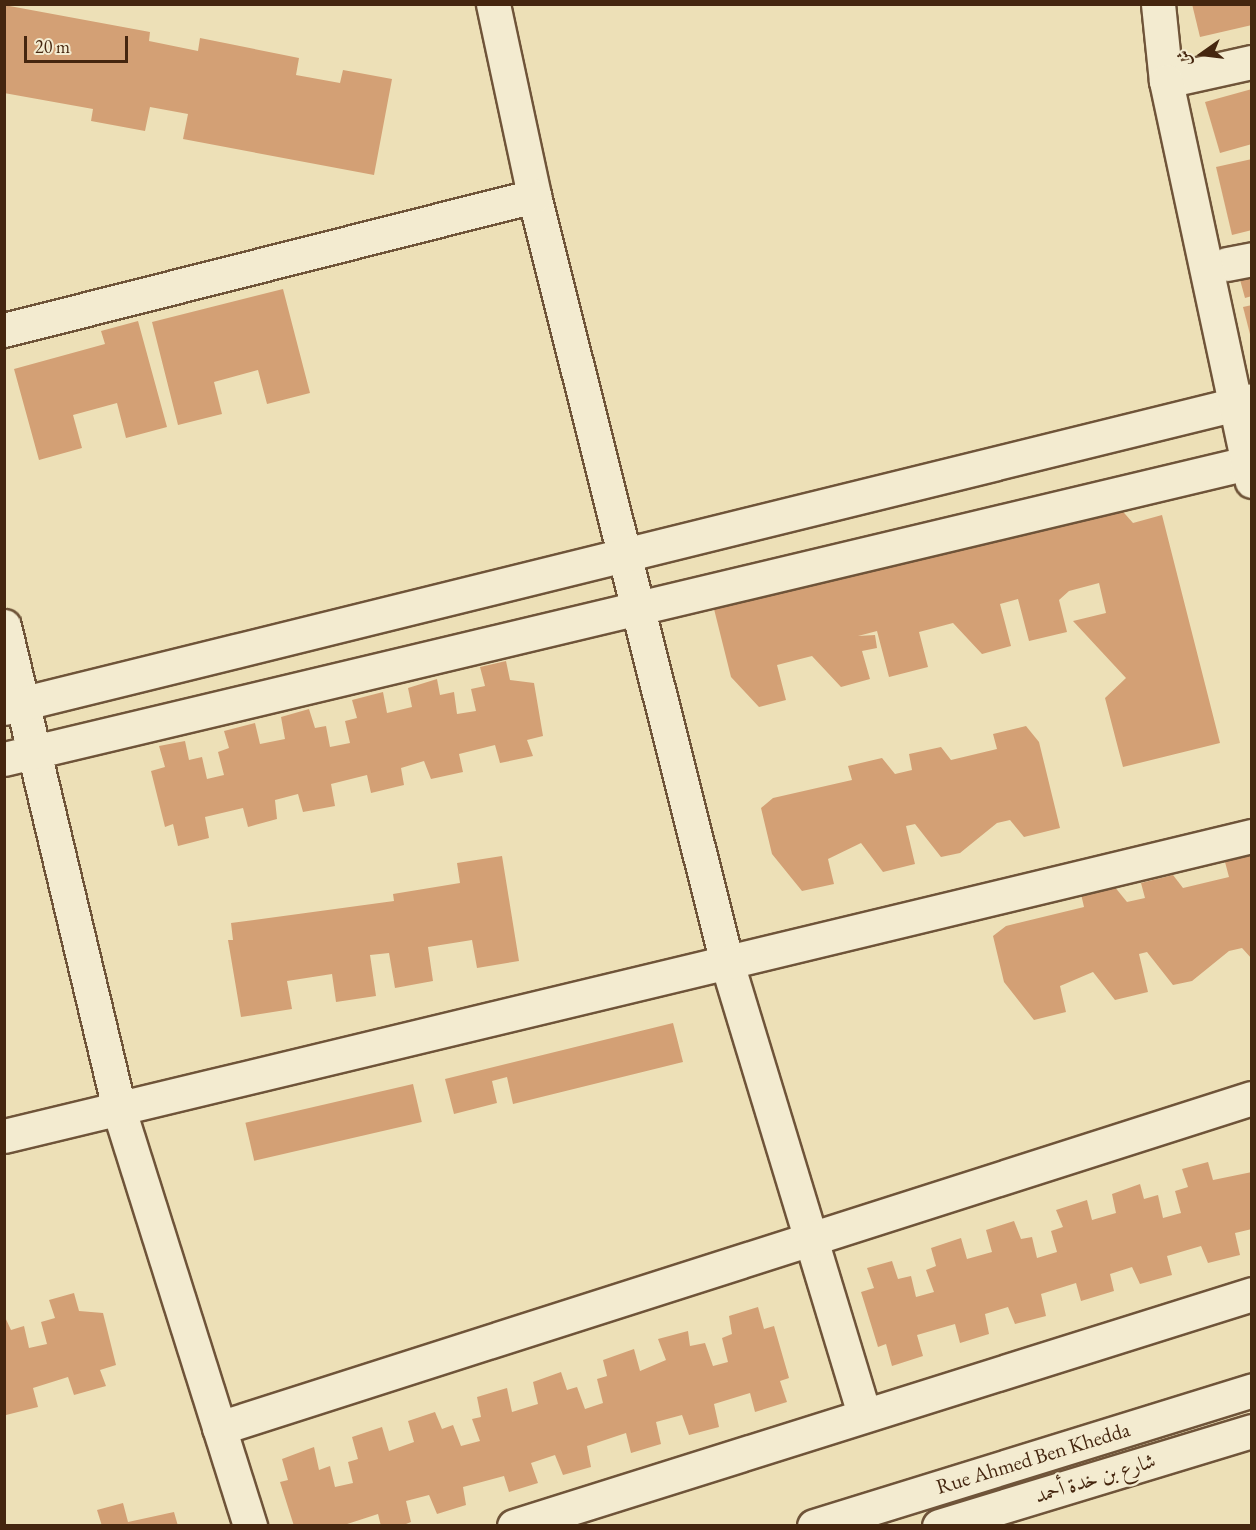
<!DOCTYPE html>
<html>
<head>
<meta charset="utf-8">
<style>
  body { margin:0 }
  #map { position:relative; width:1256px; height:1530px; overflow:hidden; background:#ede0b7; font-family:"EB Garamond",Amiri,serif }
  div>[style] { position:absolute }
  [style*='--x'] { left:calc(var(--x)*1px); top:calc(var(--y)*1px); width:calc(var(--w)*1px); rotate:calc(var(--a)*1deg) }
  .building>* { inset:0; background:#d3a075; transform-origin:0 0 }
  .roads { filter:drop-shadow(2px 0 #6f5439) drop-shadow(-2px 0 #6f5439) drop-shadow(0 2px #6f5439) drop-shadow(0 -2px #6f5439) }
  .minor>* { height:33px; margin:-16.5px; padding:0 16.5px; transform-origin:16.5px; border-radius:16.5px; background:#f3ebd0 }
  .tertiary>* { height:33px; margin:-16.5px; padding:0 16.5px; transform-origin:16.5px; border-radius:16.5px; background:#f3ebd0 }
  .secondary>* { height:33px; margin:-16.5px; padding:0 16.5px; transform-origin:16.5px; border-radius:16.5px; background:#f3ebd0 }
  span { translate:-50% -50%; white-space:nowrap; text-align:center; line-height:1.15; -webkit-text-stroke:4.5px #f3ebd0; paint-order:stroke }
  .street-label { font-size:21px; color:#45260f }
  .frame { position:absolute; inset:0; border:6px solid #45260f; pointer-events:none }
  .north { position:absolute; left:1172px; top:24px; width:60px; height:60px; -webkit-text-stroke:4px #f3ebd0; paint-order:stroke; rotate:256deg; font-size:16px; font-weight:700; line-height:24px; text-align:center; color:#45260f }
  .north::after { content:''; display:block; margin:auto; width:21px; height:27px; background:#45260f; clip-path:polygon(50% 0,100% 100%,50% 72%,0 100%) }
  .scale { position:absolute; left:24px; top:36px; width:104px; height:27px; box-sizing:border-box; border:3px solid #45260f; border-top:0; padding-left:8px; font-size:18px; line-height:21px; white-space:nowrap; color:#45260f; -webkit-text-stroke:4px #f3ebd0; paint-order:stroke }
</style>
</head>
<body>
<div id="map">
  <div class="building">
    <i style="clip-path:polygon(1192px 4px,1252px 4px,1252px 25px,1200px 37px)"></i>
    <i style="clip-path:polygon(4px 5px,150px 32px,149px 41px,198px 51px,200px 38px,299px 58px,296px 75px,340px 83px,343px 70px,392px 79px,374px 175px,183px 139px,188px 114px,150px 107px,145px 131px,91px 121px,93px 109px,4px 93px)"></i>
    <i style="clip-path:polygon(1252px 89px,1252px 144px,1220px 153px,1205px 102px)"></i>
    <i style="clip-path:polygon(1252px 159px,1252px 230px,1232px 235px,1216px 167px)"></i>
    <i style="clip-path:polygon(1252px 272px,1252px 296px,1245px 298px,1239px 276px)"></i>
    <i style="clip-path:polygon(283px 289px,310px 393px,267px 404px,258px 370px,214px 382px,222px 414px,178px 425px,152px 322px)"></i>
    <i style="clip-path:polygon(1252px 305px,1252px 338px,1251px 338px,1243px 307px)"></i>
    <i style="clip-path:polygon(138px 321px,167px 427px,126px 438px,117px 403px,73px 415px,82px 448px,39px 460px,14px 369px,105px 344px,101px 331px)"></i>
    <i style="clip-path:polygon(1118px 506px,1133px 523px,1162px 515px,1220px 743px,1123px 767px,1105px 698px,1126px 678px,1073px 621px,1106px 613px,1099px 583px,1069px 591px,1059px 600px,1067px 632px,1029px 641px,1018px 599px,1000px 604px,1011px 646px,982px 654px,953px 623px,919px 632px,928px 667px,889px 677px,877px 631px,858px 636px,875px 635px,877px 648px,862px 651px,870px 679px,841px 687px,812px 656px,777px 665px,786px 700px,759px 707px,731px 677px,714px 609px)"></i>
    <i style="clip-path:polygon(506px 661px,510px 680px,534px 683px,543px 736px,527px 740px,533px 756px,500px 763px,495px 745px,459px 754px,463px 772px,431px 779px,424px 761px,401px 768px,404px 785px,371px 793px,367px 775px,331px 784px,335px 806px,303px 812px,298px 794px,275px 800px,277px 819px,248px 827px,243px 808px,205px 817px,209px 838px,178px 846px,173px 824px,165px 827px,151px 771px,165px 767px,159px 746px,185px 741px,189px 760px,202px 757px,207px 779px,224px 775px,218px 752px,229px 748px,224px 731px,255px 723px,260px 744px,285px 739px,281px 717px,309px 709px,315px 728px,326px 726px,330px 747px,350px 743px,345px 721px,357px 718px,352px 700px,383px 692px,387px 713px,412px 707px,408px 688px,437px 679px,440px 695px,454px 692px,457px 714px,476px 711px,471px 689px,485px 686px,480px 667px)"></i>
    <i style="clip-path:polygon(1026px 726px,1039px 742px,1060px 828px,1024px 837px,1010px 820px,997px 823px,960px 853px,941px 857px,915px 824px,906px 826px,915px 864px,883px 872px,861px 843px,828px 859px,834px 884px,802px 891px,772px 854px,761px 808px,773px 798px,852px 780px,848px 766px,882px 758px,895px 774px,912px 770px,909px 754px,941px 747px,951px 760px,997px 749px,993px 734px)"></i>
    <i style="clip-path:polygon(1252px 855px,1252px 959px,1242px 948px,1229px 951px,1192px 981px,1173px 985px,1147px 952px,1139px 954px,1148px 992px,1115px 1000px,1093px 972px,1060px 986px,1066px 1012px,1034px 1020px,1004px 982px,993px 936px,1006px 926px,1084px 907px,1081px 894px,1114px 886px,1127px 902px,1145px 898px,1141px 883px,1173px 875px,1183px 888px,1229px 877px,1225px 862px)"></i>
    <i style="clip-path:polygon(502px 856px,519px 961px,477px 968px,472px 940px,428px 947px,433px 981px,395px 988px,389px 953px,370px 955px,376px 996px,336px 1002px,332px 974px,287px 981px,292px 1009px,241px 1017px,228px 940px,233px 940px,231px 923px,394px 901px,393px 894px,460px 883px,457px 863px)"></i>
    <i style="clip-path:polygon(673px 1023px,683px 1062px,513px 1104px,507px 1077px,492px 1081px,497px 1103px,454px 1114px,445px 1079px)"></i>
    <i style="left:413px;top:1084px;width:39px;height:172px;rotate:77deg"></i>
    <i style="clip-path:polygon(1208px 1162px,1213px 1180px,1252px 1172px,1252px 1229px,1235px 1233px,1240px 1255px,1208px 1263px,1201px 1246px,1167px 1256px,1172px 1275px,1140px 1284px,1132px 1267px,1110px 1274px,1114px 1291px,1081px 1301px,1076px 1283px,1041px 1294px,1046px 1316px,1015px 1324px,1008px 1307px,985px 1314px,989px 1334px,960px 1343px,955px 1324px,917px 1335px,923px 1356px,892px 1366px,886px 1344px,878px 1347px,861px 1292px,874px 1288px,867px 1268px,892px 1261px,898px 1279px,911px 1276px,916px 1297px,934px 1292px,926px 1270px,936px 1266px,931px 1248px,961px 1238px,967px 1259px,992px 1252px,986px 1230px,1014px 1221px,1021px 1239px,1032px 1237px,1037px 1258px,1057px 1252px,1051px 1231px,1063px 1227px,1056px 1210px,1087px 1200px,1092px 1220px,1116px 1213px,1112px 1194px,1140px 1184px,1144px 1199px,1158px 1195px,1163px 1218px,1181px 1213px,1175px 1191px,1188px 1187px,1182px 1169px)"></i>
    <i style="clip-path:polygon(74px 1293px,79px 1311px,103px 1313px,116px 1365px,100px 1370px,106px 1386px,74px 1395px,68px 1377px,33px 1388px,38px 1407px,6px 1415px,4px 1315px,11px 1330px,24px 1326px,29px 1348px,47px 1344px,41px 1322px,55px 1318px,49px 1300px)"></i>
    <i style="clip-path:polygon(758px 1307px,764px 1329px,774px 1326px,789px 1378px,780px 1381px,787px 1402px,755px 1412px,750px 1393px,714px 1404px,719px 1427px,689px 1435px,682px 1415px,656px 1422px,661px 1444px,631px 1453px,626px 1433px,587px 1446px,591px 1467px,563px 1475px,555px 1455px,531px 1463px,538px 1483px,509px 1492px,504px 1476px,463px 1487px,466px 1505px,437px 1514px,429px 1495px,406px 1501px,411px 1522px,401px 1526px,381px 1526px,378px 1514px,341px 1526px,294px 1526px,280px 1482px,288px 1480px,282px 1459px,314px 1447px,319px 1470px,330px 1466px,335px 1487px,353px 1483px,348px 1462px,358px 1459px,352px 1437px,382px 1427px,389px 1451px,414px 1442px,408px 1421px,435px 1412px,442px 1429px,453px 1425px,461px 1446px,480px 1441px,472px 1419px,481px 1417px,477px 1397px,507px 1388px,512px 1412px,538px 1404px,533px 1382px,561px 1372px,567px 1390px,577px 1387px,585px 1409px,603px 1403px,597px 1379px,607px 1376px,603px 1360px,634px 1349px,640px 1371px,666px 1360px,658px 1339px,688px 1331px,690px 1346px,705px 1343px,713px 1366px,728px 1362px,722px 1338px,732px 1334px,729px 1316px)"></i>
    <i style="clip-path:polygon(123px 1503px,128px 1522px,174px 1512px,178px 1526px,102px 1526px,97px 1510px)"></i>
  </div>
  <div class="roads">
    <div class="minor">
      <i style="--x:493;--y:4;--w:196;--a:77.9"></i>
      <i style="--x:534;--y:196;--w:791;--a:75.88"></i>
      <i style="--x:727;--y:963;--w:472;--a:73.1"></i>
      <i style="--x:1166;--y:81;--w:88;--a:-12.5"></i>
      <i style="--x:1227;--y:264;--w:25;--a:-11"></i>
      <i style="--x:4;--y:330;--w:547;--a:-14.19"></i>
      <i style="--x:4;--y:626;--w:497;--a:76.6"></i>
      <i style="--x:119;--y:1110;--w:436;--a:72.5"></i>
      <i style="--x:4;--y:708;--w:1285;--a:-13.86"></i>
      <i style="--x:4;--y:759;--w:1283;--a:-13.39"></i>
      <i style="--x:4;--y:1136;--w:1284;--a:-13.52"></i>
      <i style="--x:219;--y:1428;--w:1084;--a:-17.72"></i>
      <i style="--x:514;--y:1526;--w:774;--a:-17.45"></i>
    </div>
    <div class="tertiary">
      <i style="--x:1158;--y:4;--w:77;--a:84.1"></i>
      <i style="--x:1166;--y:81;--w:409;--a:77.9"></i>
    </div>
    <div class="secondary">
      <i style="--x:814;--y:1526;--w:459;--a:-17.2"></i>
      <i style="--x:939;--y:1526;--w:327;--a:-16.9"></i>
    </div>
  </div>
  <div class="street-label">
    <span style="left:1033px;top:1458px;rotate:-17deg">Rue Ahmed Ben Khedda</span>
    <span style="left:1095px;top:1478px;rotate:-17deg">شارع بن خدة أحمد</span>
  </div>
  <div class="frame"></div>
  <div class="north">ش</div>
  <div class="scale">20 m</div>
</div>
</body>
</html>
